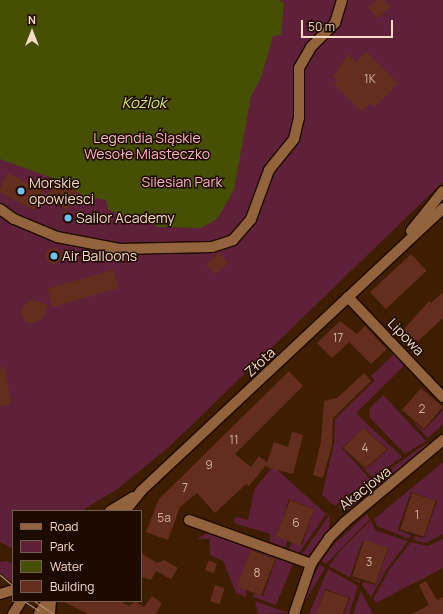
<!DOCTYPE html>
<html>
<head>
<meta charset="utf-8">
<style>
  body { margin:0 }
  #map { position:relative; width:443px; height:614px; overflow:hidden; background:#3e1d00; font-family:Manrope,sans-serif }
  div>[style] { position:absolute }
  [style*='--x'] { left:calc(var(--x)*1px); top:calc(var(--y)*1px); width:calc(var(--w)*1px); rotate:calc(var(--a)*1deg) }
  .green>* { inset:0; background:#5f203a; transform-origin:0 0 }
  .water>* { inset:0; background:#464f04 }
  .building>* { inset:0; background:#632e1e; transform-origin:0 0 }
  .round { border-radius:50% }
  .roads { filter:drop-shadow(1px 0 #1f0900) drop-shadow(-1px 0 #1f0900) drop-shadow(0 1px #1f0900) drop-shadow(0 -1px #1f0900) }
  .street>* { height:10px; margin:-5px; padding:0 5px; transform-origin:5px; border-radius:5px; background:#93633d }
  .secondary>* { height:10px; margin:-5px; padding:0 5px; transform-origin:5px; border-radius:5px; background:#93633d }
  .tram>* { height:1px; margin:-0.5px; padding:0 0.5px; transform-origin:0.5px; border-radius:0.5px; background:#b2947d }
  .dots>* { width:11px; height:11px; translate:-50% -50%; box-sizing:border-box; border:2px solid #1d0a00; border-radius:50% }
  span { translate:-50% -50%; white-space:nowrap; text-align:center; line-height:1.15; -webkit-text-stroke:3px #1d0a00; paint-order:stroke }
  .number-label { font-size:12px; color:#d2b09d }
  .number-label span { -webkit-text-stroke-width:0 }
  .park-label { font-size:14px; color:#fcb5cc }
  .poi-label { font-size:14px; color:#f7dbc7 }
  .left { translate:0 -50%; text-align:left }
  .street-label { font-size:14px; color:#f7dbc7 }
  .water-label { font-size:15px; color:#daef79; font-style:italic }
  .legend { position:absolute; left:12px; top:510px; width:130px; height:92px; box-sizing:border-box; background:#1d0a00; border:1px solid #745e50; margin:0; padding:5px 7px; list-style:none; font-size:12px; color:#f7dbc7 }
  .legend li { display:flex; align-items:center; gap:8px; height:20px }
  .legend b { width:20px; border:1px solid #745e50 }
  .north { position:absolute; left:12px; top:12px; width:40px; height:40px; -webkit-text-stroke:3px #1d0a00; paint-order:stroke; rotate:0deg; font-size:11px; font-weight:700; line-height:16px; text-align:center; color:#f7dbc7 }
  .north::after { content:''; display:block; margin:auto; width:14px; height:18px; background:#f7dbc7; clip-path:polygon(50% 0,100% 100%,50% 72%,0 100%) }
  .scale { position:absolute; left:301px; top:20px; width:92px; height:18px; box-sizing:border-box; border:2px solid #f7dbc7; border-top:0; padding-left:5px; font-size:12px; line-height:14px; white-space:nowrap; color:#f7dbc7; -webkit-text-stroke:3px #1d0a00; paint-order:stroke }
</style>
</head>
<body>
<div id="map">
  <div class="green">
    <i style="clip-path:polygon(0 0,443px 0,443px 182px,169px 447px,116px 490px,81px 511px,13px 511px,13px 549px,0 542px)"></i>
    <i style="clip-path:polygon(394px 354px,404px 364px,403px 367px,356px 413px,402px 457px,373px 478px,353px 458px,366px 469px,388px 449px,363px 428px,342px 448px,370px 479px,335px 506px,322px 495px,334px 443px,335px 419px,375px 380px,371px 376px)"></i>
    <i style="clip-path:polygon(383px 395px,426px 441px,405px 454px,370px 418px,369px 409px)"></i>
    <i style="clip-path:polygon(443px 410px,443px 424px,428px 438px,410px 419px,424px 430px)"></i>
    <i style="clip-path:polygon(427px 443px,430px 446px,379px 490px,372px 481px)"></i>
    <i style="clip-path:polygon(443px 462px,443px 534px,426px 543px,413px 540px,414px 536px,424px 538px,437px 501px,411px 492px,398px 530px,411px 535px,409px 539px,377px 526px,374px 519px)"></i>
    <i style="clip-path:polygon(273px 466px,326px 514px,299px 553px,289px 549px,292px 542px,302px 545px,314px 509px,289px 499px,277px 536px,288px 540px,285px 547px,270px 542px,270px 534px,234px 523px,235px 517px,248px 520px,254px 490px)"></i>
    <i style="clip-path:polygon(355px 494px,362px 503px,353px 509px,337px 508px)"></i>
    <i style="clip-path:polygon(330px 514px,329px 532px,312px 552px,307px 556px,302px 554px)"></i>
    <i style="clip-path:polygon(367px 514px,370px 519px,326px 564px,321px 561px,334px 544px)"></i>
    <i style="clip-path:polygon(371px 520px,375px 530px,408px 541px,387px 569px,371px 597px,362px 585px,363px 582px,376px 585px,388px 548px,363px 540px,350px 577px,360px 581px,360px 583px,329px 566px,340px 551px)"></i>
    <i style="clip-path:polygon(207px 533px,293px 564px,276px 605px,253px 597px,254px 593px,263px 596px,276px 559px,251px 550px,246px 597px,236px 593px,223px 561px,210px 555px,210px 539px,197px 539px)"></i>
    <i style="clip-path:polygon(443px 539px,443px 568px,376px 603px,373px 599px,389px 570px,411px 542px,428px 546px)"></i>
    <i style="clip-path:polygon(7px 561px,13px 564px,13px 583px,0 573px,0 562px)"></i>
    <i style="left:320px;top:565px;width:6px;height:53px;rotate:31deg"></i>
    <i style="clip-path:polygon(328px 569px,358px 586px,349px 614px,344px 614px,350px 598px,325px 589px,316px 614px,309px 614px)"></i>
    <i style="clip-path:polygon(361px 591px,373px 614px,353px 614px)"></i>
    <i style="clip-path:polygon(255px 601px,289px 613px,258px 614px)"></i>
  </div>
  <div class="water">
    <i style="clip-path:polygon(0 0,278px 0,284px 3px,281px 35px,273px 36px,261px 78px,251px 96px,234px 190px,217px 219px,201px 228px,157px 227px,143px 215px,121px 216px,108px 209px,106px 200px,97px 198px,93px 202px,58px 180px,0 159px)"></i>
  </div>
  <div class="building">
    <i style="clip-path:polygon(377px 0,384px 0,391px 7px,378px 18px,368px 8px)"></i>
    <i style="clip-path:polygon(366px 52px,398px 83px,374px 107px,370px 103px,362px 112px,334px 84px,338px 80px,333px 77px,348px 54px,356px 62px)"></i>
    <i style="left:8px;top:173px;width:40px;height:21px;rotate:27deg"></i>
    <i style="left:55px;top:180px;width:25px;height:21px;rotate:27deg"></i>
    <i style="clip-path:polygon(65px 209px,73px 216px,72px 221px,63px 222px)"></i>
    <i class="round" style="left:46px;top:248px;width:16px;height:16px"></i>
    <i style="left:219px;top:253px;width:13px;height:17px;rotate:48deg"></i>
    <i style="left:411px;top:254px;width:23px;height:56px;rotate:47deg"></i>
    <i style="left:113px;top:270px;width:19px;height:68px;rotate:74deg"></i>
    <i style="clip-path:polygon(443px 292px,443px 318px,417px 342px,404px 329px,429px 301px,431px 303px)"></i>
    <i style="clip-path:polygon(34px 300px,48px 305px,43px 319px,31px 324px,25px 322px,20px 311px,28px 301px)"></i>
    <i style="clip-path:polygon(340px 321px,357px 334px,365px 326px,387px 349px,371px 364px,349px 342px,332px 358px,317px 343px)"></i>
    <i style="clip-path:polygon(5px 367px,11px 404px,0 406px,0 368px)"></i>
    <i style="clip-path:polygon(289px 371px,303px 386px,235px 454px,251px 467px,259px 456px,267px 462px,274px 442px,288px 447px,292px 432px,303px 435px,293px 474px,266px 467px,267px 464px,249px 486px,246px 484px,215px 513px,197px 493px,180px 507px,168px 540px,146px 532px,159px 499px)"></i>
    <i style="clip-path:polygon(364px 373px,371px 381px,333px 418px,332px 445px,323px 478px,313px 475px,321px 441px,324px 401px,337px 398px)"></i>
    <i style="left:421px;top:388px;width:29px;height:29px;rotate:41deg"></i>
    <i style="clip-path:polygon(363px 428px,387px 449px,366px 468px,343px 448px)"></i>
    <i style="left:412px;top:493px;width:25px;height:38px;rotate:18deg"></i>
    <i style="left:290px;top:500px;width:26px;height:39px;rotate:21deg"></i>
    <i style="left:364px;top:540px;width:25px;height:38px;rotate:18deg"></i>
    <i style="left:251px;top:550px;width:26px;height:39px;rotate:21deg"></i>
    <i style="clip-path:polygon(141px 553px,157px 563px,164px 560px,178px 568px,171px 579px,156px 571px,151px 580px,141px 577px)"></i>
    <i style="clip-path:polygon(209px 560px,217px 564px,214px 573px,205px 570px)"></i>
    <i style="clip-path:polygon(426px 581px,437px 600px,443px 597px,443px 614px,412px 614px,429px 605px,419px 585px)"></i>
    <i style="left:215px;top:585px;width:10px;height:17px;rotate:17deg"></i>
    <i style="clip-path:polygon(325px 590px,349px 598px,343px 614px,316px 614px)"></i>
    <i style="clip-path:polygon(152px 596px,162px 603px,156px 614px,88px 614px,62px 601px,120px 601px,129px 606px,135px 601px,144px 607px)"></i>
  </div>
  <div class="roads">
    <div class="street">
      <i style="--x:0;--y:209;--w:17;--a:36"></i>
      <i style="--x:14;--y:219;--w:47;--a:22.7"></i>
      <i style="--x:57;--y:237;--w:64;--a:10.8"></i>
      <i style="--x:120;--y:249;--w:92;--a:-1.2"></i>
      <i style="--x:212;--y:247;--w:22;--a:-18"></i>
      <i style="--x:233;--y:240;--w:28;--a:-49"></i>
      <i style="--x:251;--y:219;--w:52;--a:-69.8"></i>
      <i style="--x:269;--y:170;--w:40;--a:-51"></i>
      <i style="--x:294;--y:139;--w:22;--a:-77"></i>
      <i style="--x:299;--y:118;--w:50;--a:-90"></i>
      <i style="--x:299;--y:68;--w:24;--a:-60"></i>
      <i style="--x:311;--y:47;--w:34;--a:-45"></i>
      <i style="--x:335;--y:23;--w:24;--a:-73"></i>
      <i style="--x:348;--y:297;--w:138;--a:46.5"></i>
      <i style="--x:189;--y:520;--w:130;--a:19.8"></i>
      <i style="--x:294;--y:614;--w:53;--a:-71.2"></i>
      <i style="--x:311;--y:564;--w:32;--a:-55"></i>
      <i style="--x:329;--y:538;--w:23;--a:-45"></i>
      <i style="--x:345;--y:522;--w:128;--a:-39.9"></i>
    </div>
    <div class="secondary">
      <i style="--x:411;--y:231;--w:51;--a:-51.3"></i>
      <i style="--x:110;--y:511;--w:27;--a:-31"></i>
      <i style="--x:125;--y:511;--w:26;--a:-51"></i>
      <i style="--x:141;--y:491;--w:414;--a:-43.1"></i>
      <i style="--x:0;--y:594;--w:14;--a:-17"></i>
      <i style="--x:13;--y:614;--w:15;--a:-58"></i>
      <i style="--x:39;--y:614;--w:15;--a:-58"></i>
      <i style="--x:50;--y:614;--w:13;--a:-86"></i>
    </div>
  </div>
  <div class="tram">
    <i style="--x:0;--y:575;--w:17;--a:40"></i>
    <i style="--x:24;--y:601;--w:17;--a:33"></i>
    <i style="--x:34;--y:601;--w:24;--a:33"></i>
  </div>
  <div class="dots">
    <i style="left:21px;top:191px;background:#70c2f4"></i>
    <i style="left:68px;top:218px;background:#70c2f4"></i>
    <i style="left:54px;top:256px;background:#70c2f4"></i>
  </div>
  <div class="number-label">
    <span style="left:370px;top:79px">1K</span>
    <span style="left:338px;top:338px">17</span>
    <span style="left:422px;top:409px">2</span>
    <span style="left:234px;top:440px">11</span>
    <span style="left:365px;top:448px">4</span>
    <span style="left:209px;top:465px">9</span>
    <span style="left:185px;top:488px">7</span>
    <span style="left:417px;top:515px">1</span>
    <span style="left:164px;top:518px">5a</span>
    <span style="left:296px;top:523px">6</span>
    <span style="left:369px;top:562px">3</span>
    <span style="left:257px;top:573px">8</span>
  </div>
  <div class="park-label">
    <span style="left:147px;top:146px">Legendia Śląskie<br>Wesołe Miasteczko</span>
    <span style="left:182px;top:182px">Silesian Park</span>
  </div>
  <div class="poi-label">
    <span class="left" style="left:29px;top:191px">Morskie<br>opowiesci</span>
    <span class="left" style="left:76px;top:218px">Sailor Academy</span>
    <span class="left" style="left:62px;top:256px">Air Balloons</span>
  </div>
  <div class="street-label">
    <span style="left:406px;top:337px;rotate:46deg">Lipowa</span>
    <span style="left:260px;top:362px;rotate:-43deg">Złota</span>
    <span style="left:365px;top:488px;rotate:-38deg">Akacjowa</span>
  </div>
  <div class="water-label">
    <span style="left:144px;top:103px">Koźlok</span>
  </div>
  <ul class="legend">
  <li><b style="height:5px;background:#93633d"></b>Road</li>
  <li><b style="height:11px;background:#5f203a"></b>Park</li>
  <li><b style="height:11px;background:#464f04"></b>Water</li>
  <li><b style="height:11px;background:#632e1e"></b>Building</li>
  </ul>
  <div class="north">N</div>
  <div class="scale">50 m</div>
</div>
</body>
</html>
